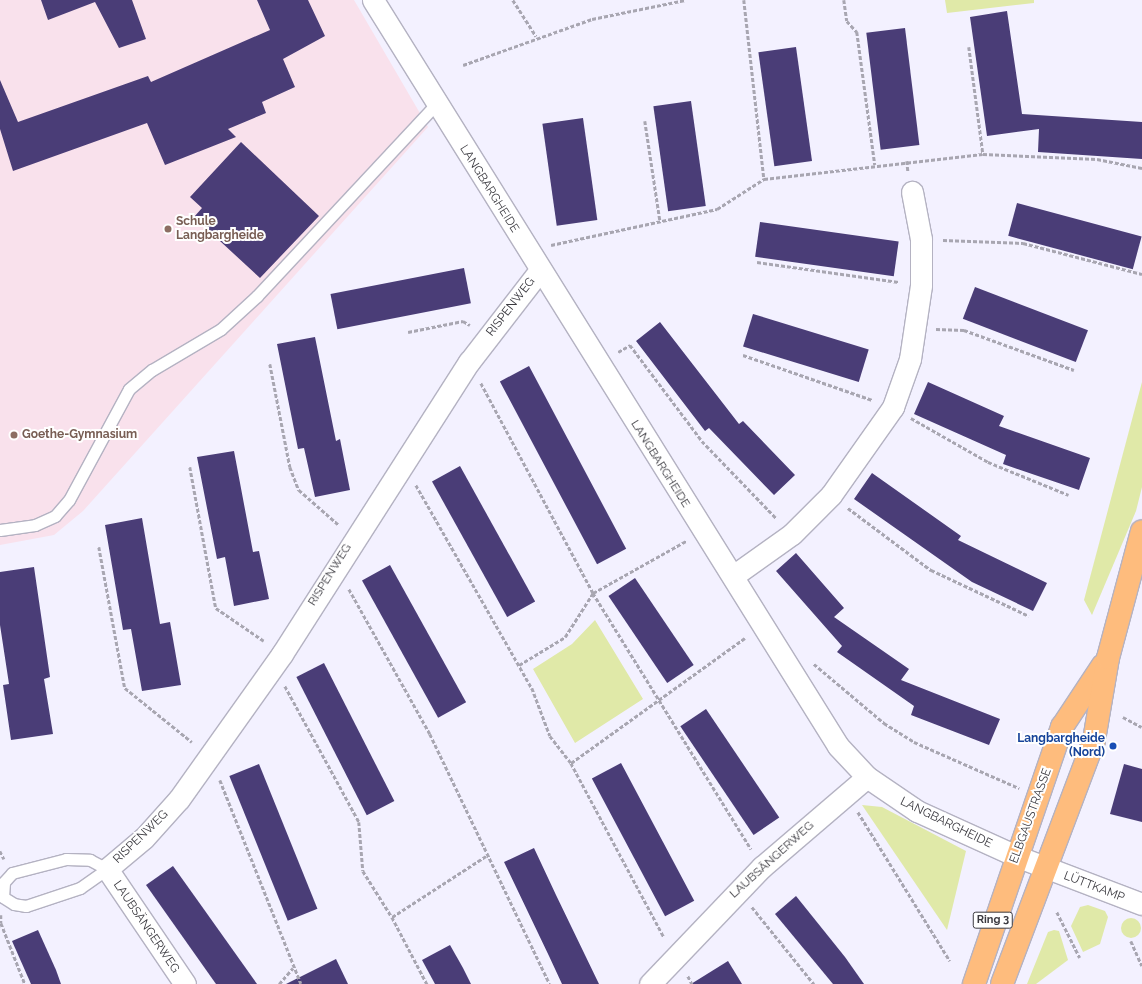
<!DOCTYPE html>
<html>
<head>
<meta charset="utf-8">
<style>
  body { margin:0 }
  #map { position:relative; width:1142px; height:984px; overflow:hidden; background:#f3f1ff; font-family:Raleway,sans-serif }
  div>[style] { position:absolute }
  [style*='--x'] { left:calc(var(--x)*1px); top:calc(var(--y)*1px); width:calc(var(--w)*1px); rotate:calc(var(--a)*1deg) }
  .education>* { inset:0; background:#f9e1ec }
  .green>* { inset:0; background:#e0e9a8 }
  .round { border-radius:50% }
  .building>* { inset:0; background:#4a3d77; transform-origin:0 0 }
  .path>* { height:2.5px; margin-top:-1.25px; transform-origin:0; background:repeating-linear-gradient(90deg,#a8a6b1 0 4px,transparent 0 6px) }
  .roads { filter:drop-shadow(1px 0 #b4b2c2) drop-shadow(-1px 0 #b4b2c2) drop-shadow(0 1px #b4b2c2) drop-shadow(0 -1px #b4b2c2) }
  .service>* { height:11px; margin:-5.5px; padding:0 5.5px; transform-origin:5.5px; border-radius:5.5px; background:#fff }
  .minor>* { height:21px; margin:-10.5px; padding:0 10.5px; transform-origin:10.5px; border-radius:10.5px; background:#fff }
  .primary>* { height:22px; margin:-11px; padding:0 11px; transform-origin:11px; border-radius:11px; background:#febc7d }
  .dots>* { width:11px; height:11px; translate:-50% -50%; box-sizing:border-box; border:2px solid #fff; border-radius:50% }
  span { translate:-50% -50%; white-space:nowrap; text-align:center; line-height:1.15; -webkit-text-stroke:4px #fff; paint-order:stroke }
  .shield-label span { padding:1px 3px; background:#fff; border:1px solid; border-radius:3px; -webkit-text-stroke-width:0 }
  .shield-label { font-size:11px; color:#3b3a40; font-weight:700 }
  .street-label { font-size:12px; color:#3b3a40 }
  .education-label { font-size:12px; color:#785e54; font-weight:700 }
  .left { translate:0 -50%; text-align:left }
  .transit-label { font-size:12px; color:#164399; font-weight:700 }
  .right { translate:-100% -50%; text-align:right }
</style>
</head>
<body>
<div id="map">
  <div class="education">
    <i style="clip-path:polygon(0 0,354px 0,428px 127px,83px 511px,54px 535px,0 545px)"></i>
  </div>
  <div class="green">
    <i style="clip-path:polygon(945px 0,1034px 0,1034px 3px,947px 13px)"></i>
    <i style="clip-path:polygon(1142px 382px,1142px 487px,1136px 511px,1092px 615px,1084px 600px)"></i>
    <i style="clip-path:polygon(595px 620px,643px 699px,575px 743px,533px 669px,572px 644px)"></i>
    <i style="clip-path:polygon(862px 805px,882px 807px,966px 851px,947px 930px)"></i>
    <i style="clip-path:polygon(1088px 905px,1105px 911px,1108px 917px,1100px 944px,1083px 952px,1071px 926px,1080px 907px)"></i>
    <i class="round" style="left:1121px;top:918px;width:20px;height:20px"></i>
    <i style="clip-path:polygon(1054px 930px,1059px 931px,1068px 960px,1036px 984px,1027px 984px,1048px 932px)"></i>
  </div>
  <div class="building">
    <i style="clip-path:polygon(41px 0,132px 0,146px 39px,119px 48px,95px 2px,48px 20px)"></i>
    <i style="clip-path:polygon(257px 0,308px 0,325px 36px,283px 59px,295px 87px,262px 102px,266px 113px,228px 129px,236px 137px,165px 165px,147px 123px,13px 171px,0 129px,0 80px,18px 122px,148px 76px,151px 82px,270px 30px)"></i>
    <i style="clip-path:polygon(1007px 11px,1022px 114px,1142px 122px,1142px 159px,1038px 152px,1039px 129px,987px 136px,970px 17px)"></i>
    <i style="left:905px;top:28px;width:118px;height:39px;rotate:83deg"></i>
    <i style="left:796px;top:47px;width:115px;height:38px;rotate:82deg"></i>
    <i style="left:691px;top:101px;width:106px;height:38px;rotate:82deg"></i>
    <i style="left:583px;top:118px;width:103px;height:41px;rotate:82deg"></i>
    <i style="clip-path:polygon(241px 142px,319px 216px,260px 278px,194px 217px,202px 208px,190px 197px)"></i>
    <i style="left:1017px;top:203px;width:129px;height:34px;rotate:15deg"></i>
    <i style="left:760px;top:222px;width:140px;height:35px;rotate:8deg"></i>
    <i style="left:464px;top:268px;width:36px;height:136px;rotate:79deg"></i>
    <i style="left:975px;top:287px;width:121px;height:34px;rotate:21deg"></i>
    <i style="left:753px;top:314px;width:121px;height:34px;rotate:17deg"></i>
    <i style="clip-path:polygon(660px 322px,739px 424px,743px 421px,795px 475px,774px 495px,709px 428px,705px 431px,636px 341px)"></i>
    <i style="clip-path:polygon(315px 337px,336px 441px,340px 439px,350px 490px,315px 497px,304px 448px,298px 449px,277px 344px)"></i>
    <i style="left:529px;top:366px;width:207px;height:33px;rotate:62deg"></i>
    <i style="clip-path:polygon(928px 382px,1004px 416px,999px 426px,1090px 458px,1079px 490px,1003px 464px,1006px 455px,914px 414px)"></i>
    <i style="clip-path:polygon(234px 451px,253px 552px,259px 551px,269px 599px,234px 606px,225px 557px,217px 559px,197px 457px)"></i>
    <i style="left:460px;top:466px;width:155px;height:32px;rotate:61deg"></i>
    <i style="clip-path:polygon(872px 473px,961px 536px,958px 540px,1047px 583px,1033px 611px,972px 582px,854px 499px)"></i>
    <i style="clip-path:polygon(142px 518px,160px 624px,170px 622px,181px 685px,142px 691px,131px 629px,123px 630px,105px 525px)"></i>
    <i style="clip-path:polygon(796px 553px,844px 608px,834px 617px,909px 669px,901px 680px,1000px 719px,989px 745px,911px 715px,914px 706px,837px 652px,842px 646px,776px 571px)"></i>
    <i style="left:390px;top:565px;width:157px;height:32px;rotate:61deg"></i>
    <i style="clip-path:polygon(34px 567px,50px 677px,44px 679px,53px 734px,11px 740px,3px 685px,9px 684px,0 625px,0 572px)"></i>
    <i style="left:635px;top:578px;width:105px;height:32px;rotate:56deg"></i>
    <i style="left:324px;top:663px;width:155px;height:31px;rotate:63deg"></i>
    <i style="left:706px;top:709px;width:131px;height:31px;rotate:56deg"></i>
    <i style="left:621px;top:763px;width:156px;height:33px;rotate:62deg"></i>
    <i style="left:259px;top:764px;width:156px;height:32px;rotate:68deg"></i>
    <i style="clip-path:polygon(1124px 764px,1142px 769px,1142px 822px,1110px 814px)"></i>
    <i style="clip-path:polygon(534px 848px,556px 895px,599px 984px,562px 984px,549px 956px,504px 862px)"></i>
    <i style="clip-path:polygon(173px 866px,203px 908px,257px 984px,216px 984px,146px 885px)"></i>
    <i style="clip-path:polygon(796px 896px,845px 957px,864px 984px,833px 984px,775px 914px)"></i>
    <i style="clip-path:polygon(38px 930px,56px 970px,61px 984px,31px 984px,12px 941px)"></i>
    <i style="clip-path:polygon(450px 945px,463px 968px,471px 984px,435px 984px,422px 960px)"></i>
    <i style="clip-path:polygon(336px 959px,348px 984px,286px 984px)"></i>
    <i style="clip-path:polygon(728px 961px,742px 984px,691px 984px)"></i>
  </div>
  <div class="path">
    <i style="--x:513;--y:0;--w:43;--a:57.4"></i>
    <i style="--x:744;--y:0;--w:180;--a:83.6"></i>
    <i style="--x:844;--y:0;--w:21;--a:82"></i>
    <i style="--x:847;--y:21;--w:15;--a:48"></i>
    <i style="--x:857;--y:32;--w:134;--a:82.3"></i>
    <i style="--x:969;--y:47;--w:108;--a:82.5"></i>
    <i style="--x:463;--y:65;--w:137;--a:-19.6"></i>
    <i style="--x:592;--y:19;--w:95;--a:-11.5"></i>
    <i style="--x:645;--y:121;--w:100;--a:81.4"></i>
    <i style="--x:907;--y:161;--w:10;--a:84"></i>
    <i style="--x:943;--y:240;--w:80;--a:2.1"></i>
    <i style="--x:1023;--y:243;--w:123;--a:14.6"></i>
    <i style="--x:551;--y:245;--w:170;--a:-12.2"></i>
    <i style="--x:717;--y:209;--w:56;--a:-32.6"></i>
    <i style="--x:764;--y:179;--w:220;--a:-6.5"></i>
    <i style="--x:983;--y:154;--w:114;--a:2.5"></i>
    <i style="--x:1097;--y:159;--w:46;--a:11.3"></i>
    <i style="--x:757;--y:262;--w:143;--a:8"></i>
    <i style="--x:936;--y:329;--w:28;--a:2"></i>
    <i style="--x:964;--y:330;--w:117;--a:20"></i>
    <i style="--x:408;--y:332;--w:56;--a:-11.3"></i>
    <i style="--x:463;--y:321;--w:8;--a:30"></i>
    <i style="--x:618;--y:352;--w:14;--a:-30"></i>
    <i style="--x:630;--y:345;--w:120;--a:53.1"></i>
    <i style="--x:702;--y:441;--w:107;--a:46.1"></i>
    <i style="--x:743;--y:355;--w:137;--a:19.2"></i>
    <i style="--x:270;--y:364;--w:105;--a:79"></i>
    <i style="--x:290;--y:467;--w:25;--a:69"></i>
    <i style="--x:299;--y:490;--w:53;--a:41.2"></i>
    <i style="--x:481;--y:383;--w:238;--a:61.9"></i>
    <i style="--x:593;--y:593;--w:301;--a:58.3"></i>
    <i style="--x:911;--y:418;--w:89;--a:29.7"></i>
    <i style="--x:988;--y:462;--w:87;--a:22.2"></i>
    <i style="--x:190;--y:467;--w:143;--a:79.6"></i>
    <i style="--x:216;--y:608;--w:58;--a:34.5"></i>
    <i style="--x:416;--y:485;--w:234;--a:60.3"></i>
    <i style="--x:532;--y:688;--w:51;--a:69.4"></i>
    <i style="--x:550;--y:736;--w:34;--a:52"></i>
    <i style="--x:571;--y:763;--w:197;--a:61.9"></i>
    <i style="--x:848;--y:508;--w:104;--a:36.8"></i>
    <i style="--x:931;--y:570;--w:108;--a:25.1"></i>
    <i style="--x:99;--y:547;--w:143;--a:79.6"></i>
    <i style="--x:125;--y:688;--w:86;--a:38.9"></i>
    <i style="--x:349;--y:589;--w:166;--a:60.8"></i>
    <i style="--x:430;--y:734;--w:277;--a:64.4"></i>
    <i style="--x:814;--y:664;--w:92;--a:40.1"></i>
    <i style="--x:884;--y:723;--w:36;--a:32"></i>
    <i style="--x:914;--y:742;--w:115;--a:23.7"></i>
    <i style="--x:519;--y:665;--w:54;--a:-31.3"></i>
    <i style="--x:565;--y:637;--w:52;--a:-57.5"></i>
    <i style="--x:593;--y:593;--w:107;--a:-29.2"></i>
    <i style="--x:285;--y:686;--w:155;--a:61.4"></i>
    <i style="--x:359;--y:822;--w:49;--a:85.3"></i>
    <i style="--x:363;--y:871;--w:54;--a:57.8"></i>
    <i style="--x:392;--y:917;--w:76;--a:62.4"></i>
    <i style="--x:1123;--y:717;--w:21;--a:28"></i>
    <i style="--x:571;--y:763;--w:214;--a:-35.7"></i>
    <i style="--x:220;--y:780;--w:219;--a:68.3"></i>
    <i style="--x:858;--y:812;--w:175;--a:58.3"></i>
    <i style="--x:0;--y:851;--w:9;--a:63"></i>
    <i style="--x:752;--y:907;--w:99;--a:51.2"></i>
    <i style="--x:1057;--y:912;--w:51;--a:63.4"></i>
    <i style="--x:1;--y:915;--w:8;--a:90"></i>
    <i style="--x:1;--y:923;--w:66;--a:68.5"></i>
    <i style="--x:392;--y:917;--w:112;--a:-33"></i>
    <i style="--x:1131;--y:941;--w:27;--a:66"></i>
    <i style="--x:688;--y:976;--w:9;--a:63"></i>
    <i style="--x:279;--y:984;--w:21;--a:-49"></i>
  </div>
  <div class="roads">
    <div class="service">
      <i style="--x:0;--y:530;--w:35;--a:-8"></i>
      <i style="--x:35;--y:525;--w:22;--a:-24"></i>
      <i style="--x:55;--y:516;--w:21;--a:-49"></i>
      <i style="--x:69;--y:500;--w:126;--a:-61.6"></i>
      <i style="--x:129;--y:389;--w:30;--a:-40"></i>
      <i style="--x:152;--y:370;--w:80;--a:-30.7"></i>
      <i style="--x:221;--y:329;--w:49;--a:-42.5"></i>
      <i style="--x:257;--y:296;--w:264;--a:-47"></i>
      <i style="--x:66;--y:859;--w:24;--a:2"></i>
      <i style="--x:90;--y:860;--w:19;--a:28"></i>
      <i style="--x:107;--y:869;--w:33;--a:145"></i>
      <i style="--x:80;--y:888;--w:57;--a:161.6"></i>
      <i style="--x:26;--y:906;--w:12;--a:-171"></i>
      <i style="--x:14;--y:904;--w:13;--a:-148"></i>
      <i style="--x:3;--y:897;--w:15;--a:-86"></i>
      <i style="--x:4;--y:882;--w:12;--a:-48"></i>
      <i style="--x:12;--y:873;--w:56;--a:-14.5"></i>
    </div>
    <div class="minor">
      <i style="--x:373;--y:0;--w:879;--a:58.06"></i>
      <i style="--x:838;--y:746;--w:42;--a:46.9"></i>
      <i style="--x:867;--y:777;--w:60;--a:34.2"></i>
      <i style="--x:917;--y:811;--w:109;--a:24.4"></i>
      <i style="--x:1016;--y:856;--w:135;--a:20.9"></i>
      <i style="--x:733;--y:576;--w:72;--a:-35.4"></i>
      <i style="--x:792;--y:534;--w:55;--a:-45"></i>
      <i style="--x:831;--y:495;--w:108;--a:-54.8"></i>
      <i style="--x:893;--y:407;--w:51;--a:-70.5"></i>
      <i style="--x:910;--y:359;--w:75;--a:-81.5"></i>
      <i style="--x:921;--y:285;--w:46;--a:-90"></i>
      <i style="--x:921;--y:239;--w:48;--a:-100.8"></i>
      <i style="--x:185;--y:984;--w:139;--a:-124.1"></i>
      <i style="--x:107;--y:869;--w:48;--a:-40"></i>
      <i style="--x:144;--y:838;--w:52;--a:-48.1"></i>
      <i style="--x:179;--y:799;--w:178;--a:-54.6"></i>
      <i style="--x:282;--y:654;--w:347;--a:-57.4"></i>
      <i style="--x:469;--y:362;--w:116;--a:-52.3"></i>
      <i style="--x:650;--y:984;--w:162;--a:-46.3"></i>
      <i style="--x:762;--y:867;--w:138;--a:-40.6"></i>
    </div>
    <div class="primary">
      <i style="--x:974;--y:984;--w:272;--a:-71.1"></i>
      <i style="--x:1062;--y:727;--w:74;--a:-56.5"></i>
      <i style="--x:1002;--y:984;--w:261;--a:-69.3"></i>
      <i style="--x:1094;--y:740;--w:83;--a:-80.3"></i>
      <i style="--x:1108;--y:658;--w:131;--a:-75"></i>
    </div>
  </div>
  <div class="dots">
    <i style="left:168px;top:229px;background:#8d6e63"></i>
    <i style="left:14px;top:435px;background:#8d6e63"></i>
    <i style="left:1113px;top:746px;background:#1a4fb4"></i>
  </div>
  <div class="shield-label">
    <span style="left:993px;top:920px">Ring 3</span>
  </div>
  <div class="street-label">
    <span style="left:489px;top:189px;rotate:58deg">LANGBARGHEIDE</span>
    <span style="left:511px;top:307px;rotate:-52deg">RISPENWEG</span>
    <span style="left:660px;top:464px;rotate:58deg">LANGBARGHEIDE</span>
    <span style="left:330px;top:575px;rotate:-58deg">RISPENWEG</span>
    <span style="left:1031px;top:816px;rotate:-70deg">ELBGAUSTRASSE</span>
    <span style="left:946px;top:823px;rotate:26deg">LANGBARGHEIDE</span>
    <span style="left:141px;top:837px;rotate:-44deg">RISPENWEG</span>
    <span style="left:772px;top:860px;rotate:-42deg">LAUBSÄNGERWEG</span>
    <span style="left:1094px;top:887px;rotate:21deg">LÜTTKAMP</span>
    <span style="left:146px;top:927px;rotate:56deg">LAUBSÄNGERWEG</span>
  </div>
  <div class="education-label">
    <span class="left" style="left:176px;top:229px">Schule<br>Langbargheide</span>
    <span class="left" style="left:22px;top:435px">Goethe-Gymnasium</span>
  </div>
  <div class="transit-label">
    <span class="right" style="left:1105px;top:746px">Langbargheide<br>(Nord)</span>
  </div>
</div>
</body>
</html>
